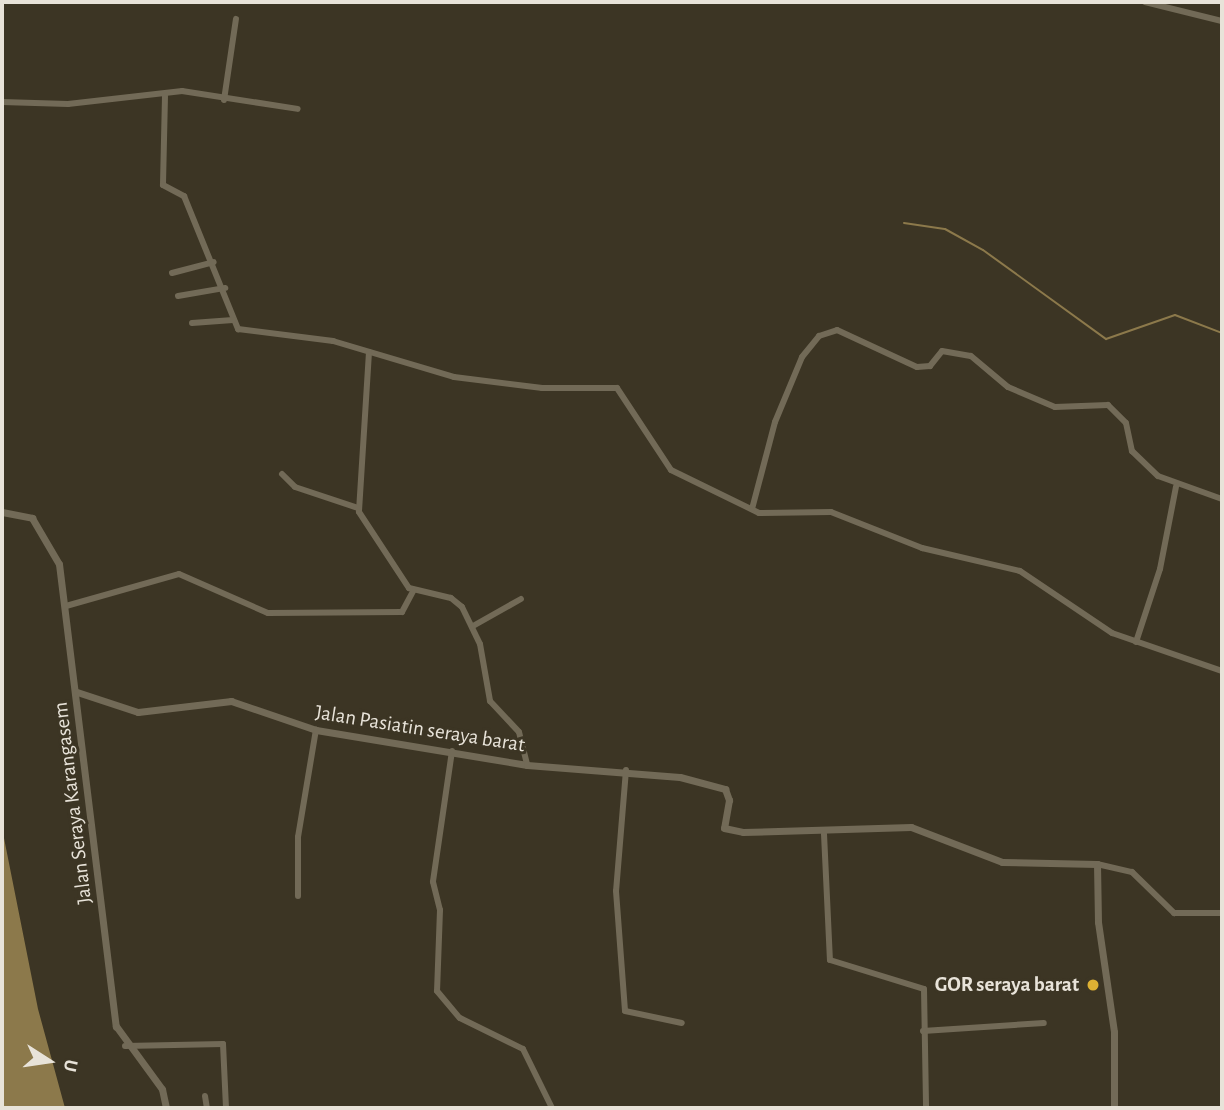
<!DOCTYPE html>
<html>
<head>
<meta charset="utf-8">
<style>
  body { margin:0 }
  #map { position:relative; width:1224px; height:1110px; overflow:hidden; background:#3c3524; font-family:"Alegreya Sans",sans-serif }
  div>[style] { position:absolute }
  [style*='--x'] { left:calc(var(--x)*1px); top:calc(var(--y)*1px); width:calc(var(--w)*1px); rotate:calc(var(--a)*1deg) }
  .water>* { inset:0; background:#8c794b }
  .stream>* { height:2px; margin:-1px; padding:0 1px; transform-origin:1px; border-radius:1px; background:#8c794b }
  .minor>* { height:6px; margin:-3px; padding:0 3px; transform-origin:3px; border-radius:3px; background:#726a57 }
  .tertiary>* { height:7px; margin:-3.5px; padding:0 3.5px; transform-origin:3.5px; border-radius:3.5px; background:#726a57 }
  .dots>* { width:19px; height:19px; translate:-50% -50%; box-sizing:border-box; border:4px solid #3c3524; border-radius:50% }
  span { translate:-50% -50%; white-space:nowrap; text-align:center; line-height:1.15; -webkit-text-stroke:6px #3c3524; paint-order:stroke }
  .street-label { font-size:21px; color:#e8e3d9 }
  .poi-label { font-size:21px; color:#e8e3d9; font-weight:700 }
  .right { translate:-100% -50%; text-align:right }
  .frame { position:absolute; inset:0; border:4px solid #e8e3d9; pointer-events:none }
  .north { position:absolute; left:14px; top:1026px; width:70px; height:70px; -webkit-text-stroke:5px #3c3524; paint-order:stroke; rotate:102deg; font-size:19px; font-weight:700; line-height:28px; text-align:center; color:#e8e3d9 }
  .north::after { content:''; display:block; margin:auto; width:24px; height:32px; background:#e8e3d9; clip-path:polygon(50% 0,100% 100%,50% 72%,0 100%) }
</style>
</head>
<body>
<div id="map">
  <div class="water">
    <i style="clip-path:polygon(2px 828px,38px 1009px,65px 1108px,2px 1108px)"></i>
  </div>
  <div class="stream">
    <i style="--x:904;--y:223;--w:41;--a:8.3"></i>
    <i style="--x:945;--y:229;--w:43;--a:28.9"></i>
    <i style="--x:983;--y:250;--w:152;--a:35.9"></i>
    <i style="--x:1106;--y:339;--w:73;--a:-19.2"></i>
    <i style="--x:1175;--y:315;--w:50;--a:21"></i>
  </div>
  <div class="minor">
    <i style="--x:1145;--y:2;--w:79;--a:13.9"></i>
    <i style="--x:165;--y:96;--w:89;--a:91.3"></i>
    <i style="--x:163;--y:185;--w:24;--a:28"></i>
    <i style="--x:184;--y:196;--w:144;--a:67.9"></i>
    <i style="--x:238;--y:329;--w:96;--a:7.2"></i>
    <i style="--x:333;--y:341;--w:126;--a:16.6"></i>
    <i style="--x:454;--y:377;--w:89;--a:7.1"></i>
    <i style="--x:542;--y:388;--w:75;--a:0"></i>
    <i style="--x:617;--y:388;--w:98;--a:56.6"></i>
    <i style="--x:671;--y:470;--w:98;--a:26"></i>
    <i style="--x:759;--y:513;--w:72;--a:-0.8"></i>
    <i style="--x:831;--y:512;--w:98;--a:21.6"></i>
    <i style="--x:922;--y:548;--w:101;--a:13.2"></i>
    <i style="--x:1020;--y:571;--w:111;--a:34"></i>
    <i style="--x:1112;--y:633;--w:116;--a:19.1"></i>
    <i style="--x:224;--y:100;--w:82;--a:-81.6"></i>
    <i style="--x:2;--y:102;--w:66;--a:1.7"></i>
    <i style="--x:68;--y:104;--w:115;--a:-6.5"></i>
    <i style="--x:182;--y:91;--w:117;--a:8.8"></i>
    <i style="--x:172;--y:273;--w:43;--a:-14.7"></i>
    <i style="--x:178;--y:296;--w:48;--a:-9.7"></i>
    <i style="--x:192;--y:323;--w:41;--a:-4.2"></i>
    <i style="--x:369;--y:352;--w:160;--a:93.6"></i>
    <i style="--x:359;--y:512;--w:91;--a:56.7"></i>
    <i style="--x:409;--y:588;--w:43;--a:13.4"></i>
    <i style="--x:451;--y:598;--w:14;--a:39"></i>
    <i style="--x:462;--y:607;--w:41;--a:64.1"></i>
    <i style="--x:480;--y:644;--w:58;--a:80"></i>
    <i style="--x:490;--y:701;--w:42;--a:46.9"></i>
    <i style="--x:519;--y:732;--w:34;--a:76"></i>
    <i style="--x:282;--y:474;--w:18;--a:45"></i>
    <i style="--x:295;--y:487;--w:66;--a:18.4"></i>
    <i style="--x:752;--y:509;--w:90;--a:-75.2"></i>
    <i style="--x:775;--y:422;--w:70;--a:-67.4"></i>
    <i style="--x:802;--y:357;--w:27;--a:-51"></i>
    <i style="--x:819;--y:336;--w:19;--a:-18"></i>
    <i style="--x:837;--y:330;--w:88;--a:24.8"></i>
    <i style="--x:917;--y:367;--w:13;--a:-4"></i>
    <i style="--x:930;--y:366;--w:19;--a:-51"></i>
    <i style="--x:942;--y:351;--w:29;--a:10"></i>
    <i style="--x:971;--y:356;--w:48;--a:40"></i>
    <i style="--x:1008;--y:387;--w:51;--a:23.1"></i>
    <i style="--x:1055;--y:407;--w:53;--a:-2.2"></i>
    <i style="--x:1108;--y:405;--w:25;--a:45"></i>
    <i style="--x:1126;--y:423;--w:29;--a:78"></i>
    <i style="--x:1132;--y:451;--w:36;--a:44"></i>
    <i style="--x:1158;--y:476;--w:68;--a:19.8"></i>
    <i style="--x:66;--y:606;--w:117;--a:-15.8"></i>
    <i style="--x:179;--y:574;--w:97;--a:23.7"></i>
    <i style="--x:268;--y:613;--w:134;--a:-0.4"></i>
    <i style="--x:402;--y:612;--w:24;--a:-62"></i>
    <i style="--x:473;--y:626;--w:55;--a:-29.4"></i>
    <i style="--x:1136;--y:642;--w:77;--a:-71.8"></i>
    <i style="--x:1160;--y:569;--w:84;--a:-79"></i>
    <i style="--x:452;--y:751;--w:132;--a:98.3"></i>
    <i style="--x:433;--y:882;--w:29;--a:76"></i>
    <i style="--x:440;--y:910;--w:81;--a:92.1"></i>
    <i style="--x:437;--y:991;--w:35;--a:50"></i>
    <i style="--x:460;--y:1018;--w:70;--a:26.2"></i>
    <i style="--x:523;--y:1049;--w:66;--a:63.8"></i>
    <i style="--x:626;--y:770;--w:121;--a:94.7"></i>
    <i style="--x:616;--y:891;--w:120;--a:85.7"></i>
    <i style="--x:625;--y:1011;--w:58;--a:11.9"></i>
    <i style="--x:824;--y:834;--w:126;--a:87.3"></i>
    <i style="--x:830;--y:960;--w:98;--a:17.1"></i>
    <i style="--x:924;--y:989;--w:119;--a:89"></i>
    <i style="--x:1097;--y:864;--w:36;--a:13"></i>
    <i style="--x:1132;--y:872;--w:59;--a:44.3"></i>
    <i style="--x:1174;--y:913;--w:48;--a:0"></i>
    <i style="--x:298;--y:896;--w:59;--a:-90"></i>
    <i style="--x:298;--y:837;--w:109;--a:-80.5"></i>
    <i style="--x:923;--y:1031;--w:121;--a:-3.8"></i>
    <i style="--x:125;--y:1046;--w:98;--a:-1.2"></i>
    <i style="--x:223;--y:1044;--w:64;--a:87.3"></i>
    <i style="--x:205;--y:1096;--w:12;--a:81"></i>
  </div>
  <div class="tertiary">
    <i style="--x:2;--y:512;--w:31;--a:11"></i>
    <i style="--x:32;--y:518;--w:53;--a:59.6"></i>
    <i style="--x:59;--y:564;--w:466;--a:83"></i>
    <i style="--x:116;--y:1026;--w:78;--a:53.9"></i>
    <i style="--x:162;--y:1089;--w:19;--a:78"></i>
    <i style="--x:77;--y:692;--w:64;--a:18.2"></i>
    <i style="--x:138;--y:712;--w:94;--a:-6.7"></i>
    <i style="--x:231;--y:701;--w:90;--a:18.8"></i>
    <i style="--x:316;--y:730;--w:214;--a:9.4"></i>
    <i style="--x:527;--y:765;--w:153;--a:4.5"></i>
    <i style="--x:680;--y:777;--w:47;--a:14.9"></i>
    <i style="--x:725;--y:789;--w:12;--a:70"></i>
    <i style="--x:729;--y:800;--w:28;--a:100"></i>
    <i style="--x:724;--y:828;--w:19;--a:12"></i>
    <i style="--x:743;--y:832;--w:168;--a:-1.7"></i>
    <i style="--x:911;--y:827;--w:97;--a:21"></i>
    <i style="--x:1002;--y:862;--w:95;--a:1.2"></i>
    <i style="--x:1097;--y:864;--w:58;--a:89"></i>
    <i style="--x:1098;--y:922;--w:111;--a:81.7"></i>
    <i style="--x:1114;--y:1032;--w:76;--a:90"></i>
  </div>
  <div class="dots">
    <i style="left:1093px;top:985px;background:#deb133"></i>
  </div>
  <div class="street-label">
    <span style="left:420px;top:729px;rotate:9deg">Jalan Pasiatin seraya barat</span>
    <span style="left:73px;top:803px;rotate:-97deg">Jalan Seraya Karangasem</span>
  </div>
  <div class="poi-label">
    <span class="right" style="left:1079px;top:985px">GOR seraya barat</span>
  </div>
  <div class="frame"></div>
  <div class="north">U</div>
</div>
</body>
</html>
